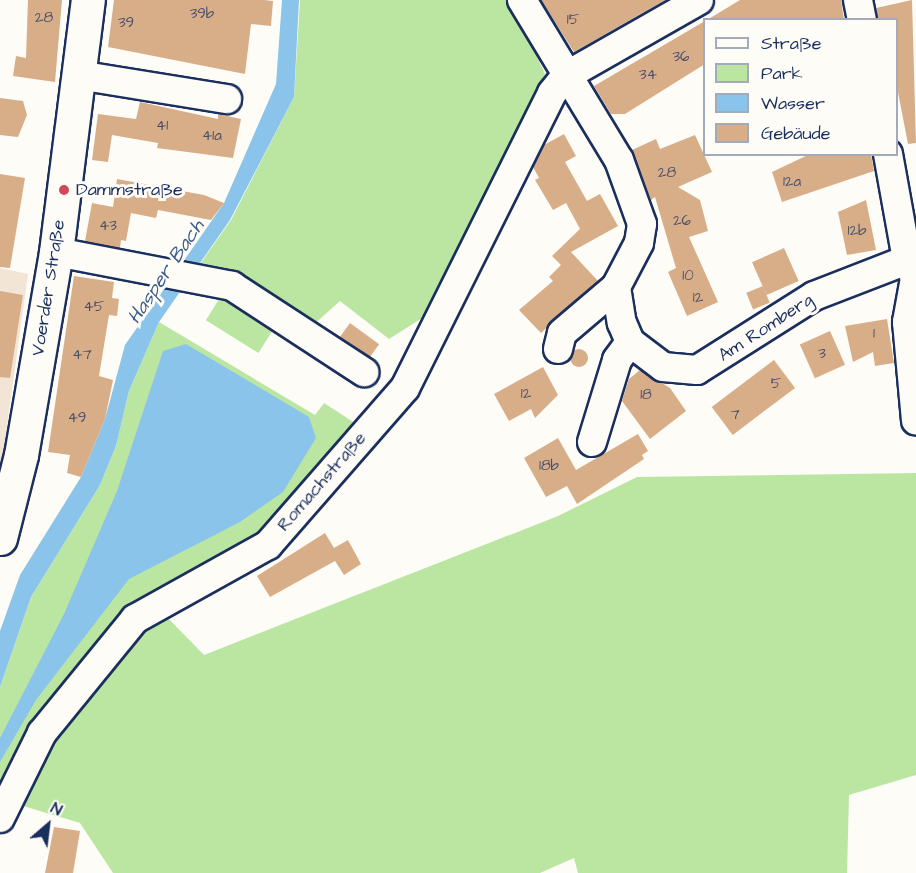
<!DOCTYPE html>
<html>
<head>
<meta charset="utf-8">
<style>
  body { margin:0 }
  #map { position:relative; width:916px; height:873px; overflow:hidden; background:#fdfcf7; font-family:"Architects Daughter",sans-serif }
  div>[style] { position:absolute }
  [style*='--x'] { left:calc(var(--x)*1px); top:calc(var(--y)*1px); width:calc(var(--w)*1px); rotate:calc(var(--a)*1deg) }
  .built>* { inset:0; background:#f2e5d6 }
  .green>* { inset:0; background:#bbe6a2; transform-origin:0 0 }
  .water>* { inset:0; background:#8bc4ea }
  .building>* { inset:0; background:#d8ae89; transform-origin:0 0 }
  .round { border-radius:50% }
  .roads { filter:drop-shadow(2px 0 #1b2f5e) drop-shadow(-2px 0 #1b2f5e) drop-shadow(0 2px #1b2f5e) drop-shadow(0 -2px #1b2f5e) }
  .minor>* { height:28px; margin:-14px; padding:0 14px; transform-origin:14px; border-radius:14px; background:#fdfcf7 }
  .major>* { height:33px; margin:-16.5px; padding:0 16.5px; transform-origin:16.5px; border-radius:16.5px; background:#fdfcf7 }
  .dots>* { width:16px; height:16px; translate:-50% -50%; box-sizing:border-box; border:3px solid #fdfcf7; border-radius:50% }
  span { translate:-50% -50%; white-space:nowrap; text-align:center; line-height:1.15; -webkit-text-stroke:6px #fdfcf7; paint-order:stroke }
  .number-label { font-size:15px; color:#4a4f69 }
  .number-label span { -webkit-text-stroke-width:0 }
  .poi-label { font-size:18px; color:#1b2f5e }
  .left { translate:0 -50%; text-align:left }
  .street-label { font-size:18px; color:#1b2f5e }
  .water-label { font-size:20px; color:#3d5c88; font-style:italic }
  .legend { position:absolute; left:703px; top:18px; width:195px; height:138px; box-sizing:border-box; background:#fdfcf7; border:2px solid #a3aaba; margin:0; padding:8px 10px; list-style:none; font-size:18px; color:#1b2f5e }
  .legend li { display:flex; align-items:center; gap:12px; height:30px }
  .legend b { width:30px; border:2px solid #a3aaba }
  .north { position:absolute; left:18px; top:795px; width:60px; height:60px; -webkit-text-stroke:4px #fdfcf7; paint-order:stroke; rotate:28deg; font-size:16px; font-weight:700; line-height:24px; text-align:center; color:#1b2f5e }
  .north::after { content:''; display:block; margin:auto; width:21px; height:27px; background:#1b2f5e; clip-path:polygon(50% 0,100% 100%,50% 72%,0 100%) }
</style>
</head>
<body>
<div id="map">
  <div class="built">
    <i style="clip-path:polygon(0 268px,28px 274px,0 476px)"></i>
  </div>
  <div class="green">
    <i style="clip-path:polygon(300px 0,511px 0,545px 74px,438px 308px,389px 339px,340px 301px,311px 327px,193px 274px,231px 220px,294px 97px)"></i>
    <i style="left:226px;top:288px;width:62px;height:38px;rotate:32deg"></i>
    <i style="clip-path:polygon(159px 322px,315px 415px,324px 403px,358px 425px,268px 538px,146px 607px,0 798px,0 687px,31px 597px,100px 485px,116px 446px,129px 391px)"></i>
    <i style="clip-path:polygon(916px 473px,916px 775px,849px 795px,847px 873px,578px 873px,574px 858px,540px 873px,113px 873px,80px 823px,13px 803px,75px 697px,160px 610px,204px 655px,558px 516px,637px 477px)"></i>
  </div>
  <div class="water">
    <i style="clip-path:polygon(282px 0,299px 0,294px 97px,230px 220px,159px 322px,129px 391px,116px 446px,100px 485px,31px 597px,0 687px,0 631px,20px 575px,81px 477px,105px 419px,125px 345px,224px 203px,276px 84px)"></i>
    <i style="clip-path:polygon(186px 344px,309px 417px,316px 438px,283px 492px,240px 522px,129px 579px,36px 700px,0 762px,0 738px,64px 614px,117px 491px,163px 351px)"></i>
  </div>
  <div class="building">
    <i style="clip-path:polygon(28px 0,62px 0,55px 82px,13px 76px,16px 56px,26px 58px)"></i>
    <i style="clip-path:polygon(114px 0,264px 0,273px 1px,271px 26px,251px 24px,245px 74px,108px 47px)"></i>
    <i style="clip-path:polygon(541px 0,665px 0,574px 52px)"></i>
    <i style="clip-path:polygon(841px 0,844px 20px,707px 20px,740px 0)"></i>
    <i style="clip-path:polygon(912px 0,916px 143px,908px 144px,897px 87px,897px 20px,878px 20px,876px 8px)"></i>
    <i style="clip-path:polygon(705px 21px,705px 64px,625px 114px,611px 114px,594px 86px)"></i>
    <i style="clip-path:polygon(0 98px,23px 101px,27px 115px,18px 137px,0 135px)"></i>
    <i style="clip-path:polygon(140px 102px,218px 119px,218px 114px,241px 119px,233px 158px,157px 148px,158px 143px,112px 135px,108px 162px,92px 160px,98px 114px,136px 119px)"></i>
    <i style="clip-path:polygon(564px 134px,576px 156px,565px 162px,587px 201px,600px 194px,618px 226px,571px 252px,598px 281px,541px 333px,519px 310px,553px 281px,549px 277px,561px 265px,552px 256px,580px 229px,566px 203px,553px 210px,535px 180px,539px 178px,533px 167px,544px 145px)"></i>
    <i style="clip-path:polygon(695px 135px,712px 172px,678px 187px,700px 200px,708px 231px,689px 237px,718px 302px,687px 316px,668px 272px,676px 268px,655px 197px,651px 200px,632px 150px,656px 139px,660px 149px)"></i>
    <i style="clip-path:polygon(810px 154px,871px 154px,874px 171px,782px 202px,772px 172px)"></i>
    <i style="clip-path:polygon(0 174px,25px 178px,10px 268px,0 267px)"></i>
    <i style="clip-path:polygon(117px 179px,204px 195px,224px 203px,211px 220px,158px 210px,156px 218px,131px 213px,126px 241px,121px 240px,120px 248px,85px 241px,92px 203px,113px 207px)"></i>
    <i style="clip-path:polygon(866px 200px,876px 250px,847px 255px,838px 212px)"></i>
    <i style="left:784px;top:248px;width:36px;height:35px;rotate:66deg"></i>
    <i style="clip-path:polygon(74px 276px,114px 282px,112px 298px,119px 299px,117px 316px,109px 315px,99px 376px,113px 380px,105px 419px,81px 477px,67px 473px,70px 455px,48px 452px)"></i>
    <i style="left:763px;top:286px;width:18px;height:18px;rotate:68deg"></i>
    <i style="clip-path:polygon(0 291px,23px 295px,10px 378px,0 377px)"></i>
    <i style="clip-path:polygon(887px 319px,894px 363px,875px 366px,873px 352px,853px 362px,845px 326px)"></i>
    <i style="left:350px;top:323px;width:36px;height:17px;rotate:36deg"></i>
    <i style="left:830px;top:331px;width:37px;height:33px;rotate:66deg"></i>
    <i class="round" style="left:570px;top:349px;width:18px;height:18px"></i>
    <i style="left:774px;top:360px;width:35px;height:78px;rotate:53deg"></i>
    <i style="clip-path:polygon(543px 367px,558px 395px,535px 418px,531px 409px,509px 421px,494px 394px)"></i>
    <i style="clip-path:polygon(640px 370px,670px 388px,686px 411px,650px 439px,622px 401px,629px 379px)"></i>
    <i style="clip-path:polygon(638px 434px,648px 451px,642px 455px,644px 459px,577px 504px,567px 486px,546px 497px,524px 458px,558px 438px,576px 470px)"></i>
    <i style="clip-path:polygon(325px 533px,334px 548px,348px 540px,361px 564px,344px 575px,335px 561px,270px 597px,257px 576px)"></i>
    <i style="clip-path:polygon(54px 827px,80px 831px,73px 873px,45px 873px)"></i>
  </div>
  <div class="roads">
    <div class="minor">
      <i style="--x:522;--y:0;--w:187;--a:58.8"></i>
      <i style="--x:619;--y:160;--w:68;--a:70.2"></i>
      <i style="--x:642;--y:224;--w:19;--a:99"></i>
      <i style="--x:639;--y:243;--w:50;--a:117.6"></i>
      <i style="--x:616;--y:287;--w:36;--a:81"></i>
      <i style="--x:622;--y:323;--w:21;--a:67"></i>
      <i style="--x:630;--y:342;--w:41;--a:37.1"></i>
      <i style="--x:663;--y:367;--w:34;--a:5"></i>
      <i style="--x:697;--y:370;--w:138;--a:-32.3"></i>
      <i style="--x:814;--y:296;--w:100;--a:-21.2"></i>
      <i style="--x:858;--y:0;--w:20;--a:79"></i>
      <i style="--x:78;--y:75;--w:151;--a:9.2"></i>
      <i style="--x:888;--y:154;--w:108;--a:79.8"></i>
      <i style="--x:907;--y:260;--w:19;--a:65"></i>
      <i style="--x:56;--y:252;--w:179;--a:10.9"></i>
      <i style="--x:232;--y:286;--w:158;--a:33.1"></i>
      <i style="--x:915;--y:278;--w:45;--a:100.3"></i>
      <i style="--x:907;--y:322;--w:99;--a:84.8"></i>
      <i style="--x:558;--y:349;--w:16;--a:-76"></i>
      <i style="--x:562;--y:333;--w:71;--a:-40.4"></i>
      <i style="--x:592;--y:442;--w:86;--a:-73"></i>
      <i style="--x:617;--y:360;--w:22;--a:-54"></i>
      <i style="--x:0;--y:818;--w:95;--a:-63.7"></i>
      <i style="--x:42;--y:733;--w:147;--a:-50.8"></i>
      <i style="--x:135;--y:619;--w:152;--a:-29.1"></i>
      <i style="--x:268;--y:545;--w:208;--a:-48.9"></i>
      <i style="--x:405;--y:388;--w:330;--a:-63.5"></i>
      <i style="--x:552;--y:93;--w:22;--a:-51"></i>
      <i style="--x:566;--y:76;--w:153;--a:-29.7"></i>
    </div>
    <div class="major">
      <i style="--x:0;--y:538;--w:86;--a:-75.8"></i>
      <i style="--x:21;--y:455;--w:206;--a:-80.2"></i>
      <i style="--x:56;--y:252;--w:254;--a:-82.8"></i>
    </div>
  </div>
  <div class="dots">
    <i style="left:64px;top:190px;background:#d1495b"></i>
  </div>
  <div class="number-label">
    <span style="left:202px;top:14px">39b</span>
    <span style="left:44px;top:18px">28</span>
    <span style="left:573px;top:20px">15</span>
    <span style="left:126px;top:23px">39</span>
    <span style="left:681px;top:57px">36</span>
    <span style="left:648px;top:75px">34</span>
    <span style="left:162px;top:126px">41</span>
    <span style="left:212px;top:136px">41a</span>
    <span style="left:667px;top:173px">28</span>
    <span style="left:792px;top:182px">12a</span>
    <span style="left:682px;top:221px">26</span>
    <span style="left:108px;top:226px">43</span>
    <span style="left:857px;top:231px">12b</span>
    <span style="left:688px;top:276px">10</span>
    <span style="left:698px;top:298px">12</span>
    <span style="left:94px;top:307px">45</span>
    <span style="left:874px;top:334px">1</span>
    <span style="left:822px;top:354px">3</span>
    <span style="left:82px;top:355px">47</span>
    <span style="left:776px;top:384px">5</span>
    <span style="left:526px;top:394px">12</span>
    <span style="left:646px;top:395px">18</span>
    <span style="left:735px;top:415px">7</span>
    <span style="left:77px;top:418px">49</span>
    <span style="left:549px;top:466px">18b</span>
  </div>
  <div class="poi-label">
    <span class="left" style="left:76px;top:190px">Dammstraße</span>
  </div>
  <div class="street-label">
    <span style="left:49px;top:288px;rotate:-81deg">Voerder Straße</span>
    <span style="left:766px;top:328px;rotate:-33deg">Am Romberg</span>
    <span style="left:322px;top:482px;rotate:-49deg">Romachstraße</span>
  </div>
  <div class="water-label">
    <span style="left:166px;top:272px;rotate:-56deg">Hasper Bach</span>
  </div>
  <ul class="legend">
  <li><b style="height:8px;background:#fdfcf7"></b>Straße</li>
  <li><b style="height:16px;background:#bbe6a2"></b>Park</li>
  <li><b style="height:16px;background:#8bc4ea"></b>Wasser</li>
  <li><b style="height:16px;background:#d8ae89"></b>Gebäude</li>
  </ul>
  <div class="north">N</div>
</div>
</body>
</html>
